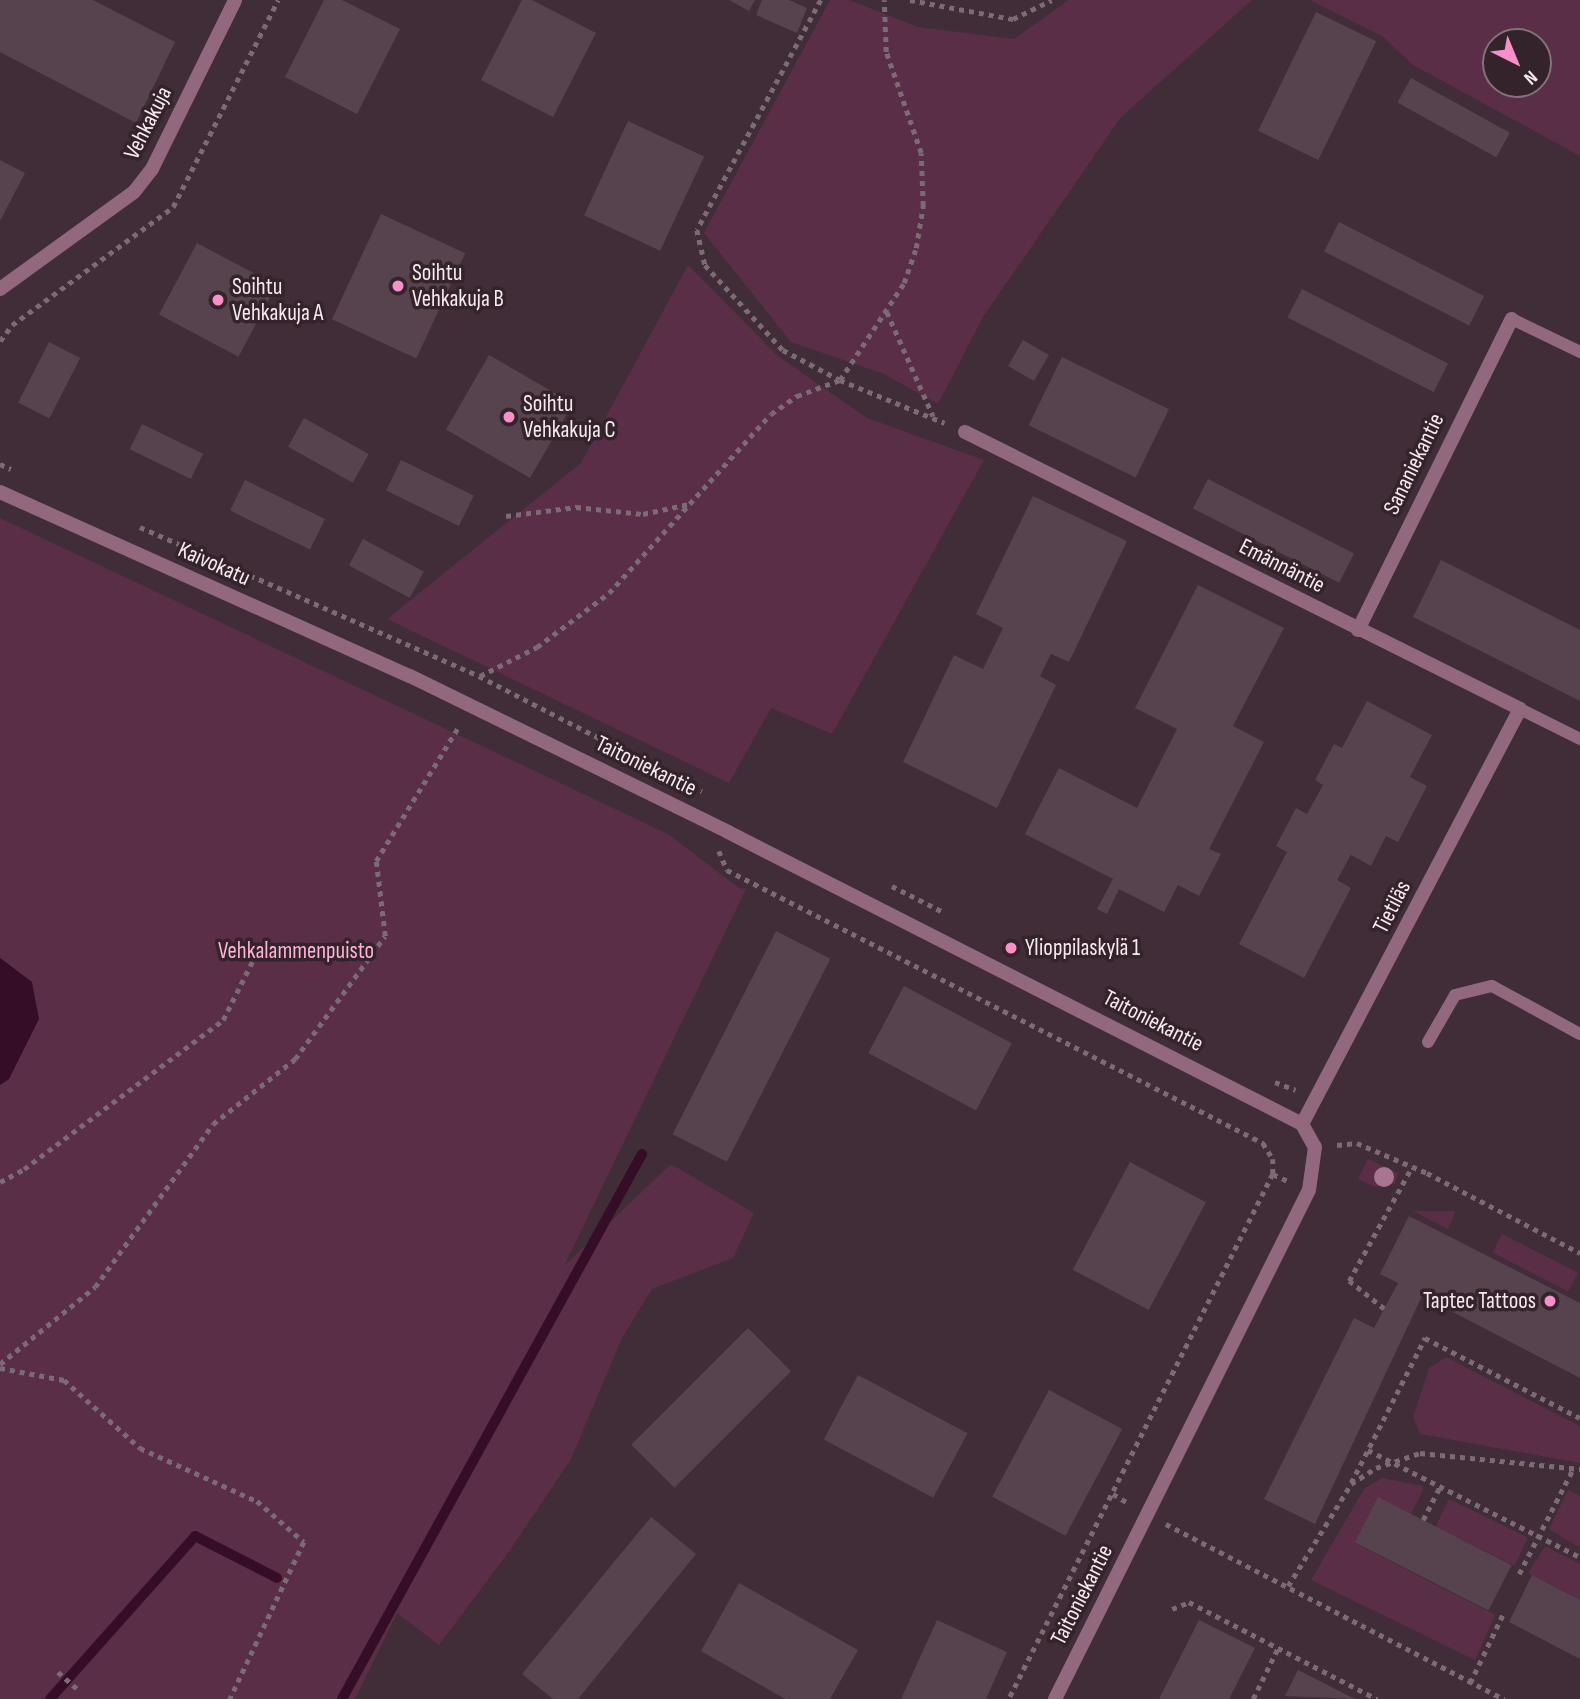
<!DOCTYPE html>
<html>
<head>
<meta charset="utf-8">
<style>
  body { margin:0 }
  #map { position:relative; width:1580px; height:1699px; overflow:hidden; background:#402d37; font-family:"Sofia Sans Condensed",sans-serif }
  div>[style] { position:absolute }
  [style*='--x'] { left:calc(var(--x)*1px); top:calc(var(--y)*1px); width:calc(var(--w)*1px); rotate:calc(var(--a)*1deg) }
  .green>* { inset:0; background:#5a2e46; transform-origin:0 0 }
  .water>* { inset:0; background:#360d26 }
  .stream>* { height:10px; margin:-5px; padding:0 5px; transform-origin:5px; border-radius:5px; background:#360d26 }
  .building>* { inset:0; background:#56434d; transform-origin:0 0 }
  .path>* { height:4.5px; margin-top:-2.25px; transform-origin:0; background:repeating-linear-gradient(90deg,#7c6b74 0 5px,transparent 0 10px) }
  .lane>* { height:12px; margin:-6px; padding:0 6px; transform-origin:6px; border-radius:6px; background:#91687d }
  .street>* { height:14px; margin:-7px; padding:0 7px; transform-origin:7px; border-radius:7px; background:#91687d }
  .trees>* { width:20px; height:20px; margin:-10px; border-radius:50%; background:#a97690 }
  .dots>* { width:19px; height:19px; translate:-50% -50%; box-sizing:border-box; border:4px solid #35232c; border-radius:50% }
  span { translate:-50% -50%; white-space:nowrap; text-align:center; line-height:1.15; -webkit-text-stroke:7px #35232c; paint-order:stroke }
  .street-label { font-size:23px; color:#f6e9ef }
  .poi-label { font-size:23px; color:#f6e9ef }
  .left { translate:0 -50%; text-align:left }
  .right { translate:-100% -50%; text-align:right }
  .park-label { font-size:23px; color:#ffb1d9 }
  .north { position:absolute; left:1482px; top:28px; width:70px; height:70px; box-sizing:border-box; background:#35232c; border:2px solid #82727a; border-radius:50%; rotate:137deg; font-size:19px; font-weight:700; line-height:28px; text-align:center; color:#f6e9ef }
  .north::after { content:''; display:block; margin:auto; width:24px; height:32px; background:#f98fc8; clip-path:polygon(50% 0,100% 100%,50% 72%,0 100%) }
</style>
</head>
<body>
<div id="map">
  <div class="green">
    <i style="clip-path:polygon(830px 0,849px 0,918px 27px,1014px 39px,1069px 0,1252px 0,1121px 117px,983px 317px,938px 404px,884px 374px,791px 342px,704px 233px)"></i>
    <i style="clip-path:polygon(evenodd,1310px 0,1580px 0,1580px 156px,1413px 65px,1382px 36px,1310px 0,1496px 42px,1538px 42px,1538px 84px,1496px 84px,1496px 42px)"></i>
    <i style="clip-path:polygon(688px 265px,778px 356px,867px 418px,984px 460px,832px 734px,771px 708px,729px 783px,387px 619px,581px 463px)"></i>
    <i style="clip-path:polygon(0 518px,668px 834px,739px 888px,746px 889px,564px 1266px,671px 1164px,754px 1213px,733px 1258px,652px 1289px,622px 1338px,571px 1459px,510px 1550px,439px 1645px,397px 1613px,355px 1699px,0 1699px,0 1085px,9px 1079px,32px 982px,0 958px)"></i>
    <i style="clip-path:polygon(1368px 1159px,1398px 1173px,1395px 1184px,1375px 1187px,1358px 1179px)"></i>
    <i style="clip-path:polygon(1413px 1211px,1456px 1211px,1448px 1229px)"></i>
    <i style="left:1502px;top:1234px;width:85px;height:21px;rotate:27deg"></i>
    <i style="clip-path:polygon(1446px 1357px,1580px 1426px,1580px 1463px,1420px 1434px,1413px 1417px,1429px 1368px)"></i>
    <i style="clip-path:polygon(1382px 1478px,1422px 1486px,1423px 1490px,1411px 1514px,1355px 1543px,1495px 1615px,1475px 1660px,1311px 1580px,1364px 1489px)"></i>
    <i style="clip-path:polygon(1568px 1490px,1580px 1496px,1580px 1548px,1549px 1529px)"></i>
    <i style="left:1449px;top:1499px;width:88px;height:31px;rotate:26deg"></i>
    <i style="clip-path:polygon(1545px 1546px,1580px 1564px,1580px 1600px,1528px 1573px)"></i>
  </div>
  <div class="water">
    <i style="clip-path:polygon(0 958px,32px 982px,39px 1019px,9px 1079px,0 1085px)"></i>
  </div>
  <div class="stream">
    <i style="--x:50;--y:1699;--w:218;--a:-48.3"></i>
    <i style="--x:195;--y:1536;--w:92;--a:27.1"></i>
    <i style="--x:342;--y:1699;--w:622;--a:-61.17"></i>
  </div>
  <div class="building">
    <i style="clip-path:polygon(0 0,93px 0,175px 42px,136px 123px,0 52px)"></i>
    <i style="clip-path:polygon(324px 0,342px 0,400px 29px,357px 114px,285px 77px)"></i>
    <i style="clip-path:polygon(522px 0,532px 0,596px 33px,553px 117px,481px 80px)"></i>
    <i style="clip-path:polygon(729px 0,755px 0,749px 11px)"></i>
    <i style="clip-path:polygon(762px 0,789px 0,807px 8px,797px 33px,756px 15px)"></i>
    <i style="left:1316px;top:12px;width:67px;height:132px;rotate:26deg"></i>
    <i style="left:1411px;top:78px;width:113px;height:28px;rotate:29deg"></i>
    <i style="left:628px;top:121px;width:84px;height:104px;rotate:25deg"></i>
    <i style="clip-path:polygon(0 160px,25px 173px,0 221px)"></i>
    <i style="left:381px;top:214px;width:93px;height:116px;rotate:25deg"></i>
    <i style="left:1339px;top:222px;width:163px;height:33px;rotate:27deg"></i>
    <i style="left:197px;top:243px;width:90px;height:81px;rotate:28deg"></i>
    <i style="left:1302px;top:289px;width:164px;height:32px;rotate:27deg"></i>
    <i style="left:1023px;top:340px;width:30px;height:30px;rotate:30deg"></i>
    <i style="left:49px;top:342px;width:35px;height:68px;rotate:27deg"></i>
    <i style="left:489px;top:355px;width:97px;height:86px;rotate:30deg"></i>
    <i style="left:1062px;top:357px;width:119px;height:76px;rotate:26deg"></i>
    <i style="left:304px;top:418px;width:74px;height:33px;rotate:29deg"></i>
    <i style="left:142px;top:424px;width:68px;height:28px;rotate:26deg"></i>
    <i style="left:401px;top:460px;width:81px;height:34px;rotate:26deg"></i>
    <i style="left:1208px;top:479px;width:164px;height:33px;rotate:27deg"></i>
    <i style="left:245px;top:480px;width:89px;height:34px;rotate:26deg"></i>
    <i style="clip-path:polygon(1033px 496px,1127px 541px,1069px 662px,1051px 654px,1040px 676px,1056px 685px,997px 808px,903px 762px,954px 655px,983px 669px,1003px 628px,976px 614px)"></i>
    <i style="left:363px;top:539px;width:69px;height:30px;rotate:28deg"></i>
    <i style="clip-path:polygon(1441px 560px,1580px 630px,1580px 701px,1413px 617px)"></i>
    <i style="clip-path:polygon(1198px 585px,1284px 628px,1233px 726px,1264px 742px,1209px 849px,1221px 854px,1199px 896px,1178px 885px,1164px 912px,1119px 889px,1107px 914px,1097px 909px,1113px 879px,1025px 834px,1059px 768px,1137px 808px,1177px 729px,1135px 708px)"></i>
    <i style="clip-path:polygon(1367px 701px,1432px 735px,1410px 777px,1427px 786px,1398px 842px,1386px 836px,1371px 866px,1351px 855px,1337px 880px,1351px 888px,1304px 978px,1239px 944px,1287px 852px,1276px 846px,1296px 808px,1307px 814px,1323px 785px,1315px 780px,1334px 744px,1342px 748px)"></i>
    <i style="left:776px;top:931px;width:61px;height:228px;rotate:27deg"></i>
    <i style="left:904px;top:986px;width:122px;height:76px;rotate:28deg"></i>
    <i style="left:1130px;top:1162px;width:86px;height:122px;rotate:28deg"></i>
    <i style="clip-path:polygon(1409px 1216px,1580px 1303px,1580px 1378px,1422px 1296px,1315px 1524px,1264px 1499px,1354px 1318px,1374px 1328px,1398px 1283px,1380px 1274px)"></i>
    <i style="left:748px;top:1328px;width:61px;height:165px;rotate:45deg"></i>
    <i style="left:858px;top:1375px;width:124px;height:73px;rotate:28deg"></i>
    <i style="left:1049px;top:1390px;width:83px;height:121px;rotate:28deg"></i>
    <i style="left:1378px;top:1497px;width:150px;height:51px;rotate:27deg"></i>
    <i style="clip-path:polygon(651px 1517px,696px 1554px,578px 1699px,553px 1699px,522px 1674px)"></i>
    <i style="clip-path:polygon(1532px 1575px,1580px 1600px,1580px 1659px,1509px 1622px)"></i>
    <i style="clip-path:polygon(739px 1583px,858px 1650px,830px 1699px,785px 1699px,701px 1651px)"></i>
    <i style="clip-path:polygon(937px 1620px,1007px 1652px,986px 1699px,901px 1699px)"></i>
    <i style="clip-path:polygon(1199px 1620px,1255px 1648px,1229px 1699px,1159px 1699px)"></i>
    <i style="clip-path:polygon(1298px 1670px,1355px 1699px,1285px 1696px)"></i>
  </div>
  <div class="path">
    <i style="--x:821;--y:0;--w:261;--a:118.3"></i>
    <i style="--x:697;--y:230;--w:36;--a:77"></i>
    <i style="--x:705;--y:265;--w:115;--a:47.5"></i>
    <i style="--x:783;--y:350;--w:64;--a:27.8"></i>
    <i style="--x:840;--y:380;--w:116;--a:-56.6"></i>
    <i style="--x:904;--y:283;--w:37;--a:-71"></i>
    <i style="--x:916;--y:248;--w:43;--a:-80.5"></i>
    <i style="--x:923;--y:206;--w:53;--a:-92.2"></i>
    <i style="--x:921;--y:153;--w:107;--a:-109.1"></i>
    <i style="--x:886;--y:52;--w:52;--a:-92.2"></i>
    <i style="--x:910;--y:0;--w:105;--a:10.5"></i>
    <i style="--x:1013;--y:19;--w:43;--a:-26"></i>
    <i style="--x:887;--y:312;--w:114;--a:66.1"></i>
    <i style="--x:0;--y:341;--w:20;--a:-53"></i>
    <i style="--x:12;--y:325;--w:200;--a:-36.2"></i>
    <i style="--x:173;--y:207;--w:232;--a:-63.1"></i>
    <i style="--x:0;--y:464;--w:12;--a:24"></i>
    <i style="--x:506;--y:516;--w:71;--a:-7.3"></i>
    <i style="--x:576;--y:507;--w:67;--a:6"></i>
    <i style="--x:643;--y:514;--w:47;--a:-12.3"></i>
    <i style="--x:140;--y:527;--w:370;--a:23.7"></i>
    <i style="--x:479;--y:676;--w:251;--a:27.3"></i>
    <i style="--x:480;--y:676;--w:64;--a:-27"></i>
    <i style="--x:537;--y:647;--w:90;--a:-36.9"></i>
    <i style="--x:609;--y:593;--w:241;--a:-47.9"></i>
    <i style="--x:771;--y:414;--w:32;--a:-35"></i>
    <i style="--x:797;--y:396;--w:46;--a:-20.4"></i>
    <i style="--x:840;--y:380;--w:113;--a:22.3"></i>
    <i style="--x:719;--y:851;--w:21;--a:67"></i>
    <i style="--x:727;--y:870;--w:602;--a:26.99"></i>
    <i style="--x:1263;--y:1143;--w:19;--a:58"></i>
    <i style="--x:1273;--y:1159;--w:15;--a:90"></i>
    <i style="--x:1273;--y:1174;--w:588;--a:116.7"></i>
    <i style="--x:892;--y:886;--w:57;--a:27"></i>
    <i style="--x:1275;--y:1082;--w:22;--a:21"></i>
    <i style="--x:1337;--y:1145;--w:20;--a:-6"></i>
    <i style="--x:1357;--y:1143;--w:76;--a:23.2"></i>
    <i style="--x:1427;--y:1173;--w:173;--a:27.6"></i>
    <i style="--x:1273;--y:1174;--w:17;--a:25"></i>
    <i style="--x:0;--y:1182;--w:27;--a:-28"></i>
    <i style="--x:24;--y:1169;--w:249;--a:-36.8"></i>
    <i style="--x:223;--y:1020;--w:83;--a:-63.4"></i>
    <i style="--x:1384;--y:1309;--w:45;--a:-141.3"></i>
    <i style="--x:1349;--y:1281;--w:130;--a:-61.1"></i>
    <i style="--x:0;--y:1364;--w:122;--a:-39"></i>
    <i style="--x:95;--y:1287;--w:201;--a:-54.1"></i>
    <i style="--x:213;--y:1124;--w:105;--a:-38.4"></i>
    <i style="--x:295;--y:1059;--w:152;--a:-53.8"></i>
    <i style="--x:385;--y:936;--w:76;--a:-96.8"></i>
    <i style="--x:376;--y:861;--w:158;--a:-58.4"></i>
    <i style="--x:0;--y:1368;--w:65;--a:10.6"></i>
    <i style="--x:64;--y:1380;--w:102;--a:41.8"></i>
    <i style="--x:140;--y:1448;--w:128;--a:24.4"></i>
    <i style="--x:257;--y:1501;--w:62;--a:41.1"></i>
    <i style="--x:304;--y:1542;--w:174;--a:115.2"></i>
    <i style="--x:1368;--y:1450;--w:237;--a:26.8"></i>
    <i style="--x:1351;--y:1483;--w:163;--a:-63"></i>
    <i style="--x:1425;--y:1338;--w:174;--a:27.3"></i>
    <i style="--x:1113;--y:1494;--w:17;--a:31"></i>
    <i style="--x:1423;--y:1520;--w:38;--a:-63"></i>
    <i style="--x:1166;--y:1524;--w:381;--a:27.4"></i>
    <i style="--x:1519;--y:1574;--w:118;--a:-62.8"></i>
    <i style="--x:1288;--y:1586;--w:120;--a:-58.3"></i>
    <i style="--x:1351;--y:1484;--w:30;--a:-33"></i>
    <i style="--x:1376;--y:1468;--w:46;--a:-18.8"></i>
    <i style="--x:1420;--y:1453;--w:161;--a:5.7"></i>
    <i style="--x:1172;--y:1609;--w:18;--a:-22"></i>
    <i style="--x:1189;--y:1602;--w:212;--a:27.3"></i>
    <i style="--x:58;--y:1672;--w:28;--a:41"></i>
    <i style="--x:1470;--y:1683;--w:79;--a:-64.4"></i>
    <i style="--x:1253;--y:1699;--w:57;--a:-63.9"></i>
  </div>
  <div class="lane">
    <i style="--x:1512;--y:319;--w:76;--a:25.9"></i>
    <i style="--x:1520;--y:709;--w:67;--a:26.6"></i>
    <i style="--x:1428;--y:1042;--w:54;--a:-60.1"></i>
    <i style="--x:1455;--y:995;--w:38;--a:-14"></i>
    <i style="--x:1492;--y:986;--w:100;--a:28.6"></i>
  </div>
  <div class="street">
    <i style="--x:0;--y:289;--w:165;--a:-35.9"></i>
    <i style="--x:134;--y:192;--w:29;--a:-52"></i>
    <i style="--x:152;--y:169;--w:188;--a:-63.8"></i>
    <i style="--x:965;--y:432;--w:620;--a:26.52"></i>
    <i style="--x:1520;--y:709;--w:469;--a:117.7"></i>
    <i style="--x:0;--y:492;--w:449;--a:24.2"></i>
    <i style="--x:410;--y:676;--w:354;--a:26.1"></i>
    <i style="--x:728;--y:832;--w:644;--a:26.96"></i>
    <i style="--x:1302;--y:1124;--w:26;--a:61"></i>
    <i style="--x:1315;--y:1147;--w:43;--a:97.9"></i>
    <i style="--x:1309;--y:1190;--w:569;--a:116.52"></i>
    <i style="--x:1358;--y:630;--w:347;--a:-63.7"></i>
  </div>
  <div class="trees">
    <i style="left:1384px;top:1177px"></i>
  </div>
  <div class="dots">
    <i style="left:398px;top:286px;background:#f98fc8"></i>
    <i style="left:218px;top:300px;background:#f98fc8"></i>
    <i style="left:509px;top:417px;background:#f98fc8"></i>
    <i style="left:1011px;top:948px;background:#f98fc8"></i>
    <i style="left:1550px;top:1301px;background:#f98fc8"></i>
  </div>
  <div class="street-label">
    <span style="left:148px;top:123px;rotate:-63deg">Vehkakuja</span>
    <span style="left:1414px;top:464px;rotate:-64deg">Sananiekantie</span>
    <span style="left:214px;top:564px;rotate:24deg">Kaivokatu</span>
    <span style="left:1282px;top:566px;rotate:27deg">Emännäntie</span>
    <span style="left:646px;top:766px;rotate:26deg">Taitoniekantie</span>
    <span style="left:1392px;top:907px;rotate:-63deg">Tietiläs</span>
    <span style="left:1153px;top:1021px;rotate:27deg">Taitoniekantie</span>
    <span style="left:1082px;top:1595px;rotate:-63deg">Taitoniekantie</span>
  </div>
  <div class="poi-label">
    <span class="left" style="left:412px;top:286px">Soihtu<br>Vehkakuja B</span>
    <span class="left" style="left:232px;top:300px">Soihtu<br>Vehkakuja A</span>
    <span class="left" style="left:523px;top:417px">Soihtu<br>Vehkakuja C</span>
    <span class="left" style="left:1025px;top:948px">Ylioppilaskylä 1</span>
    <span class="right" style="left:1536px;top:1301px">Taptec Tattoos</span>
  </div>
  <div class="park-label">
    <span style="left:296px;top:951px">Vehkalammenpuisto</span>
  </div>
  <div class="north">N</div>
</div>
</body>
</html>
